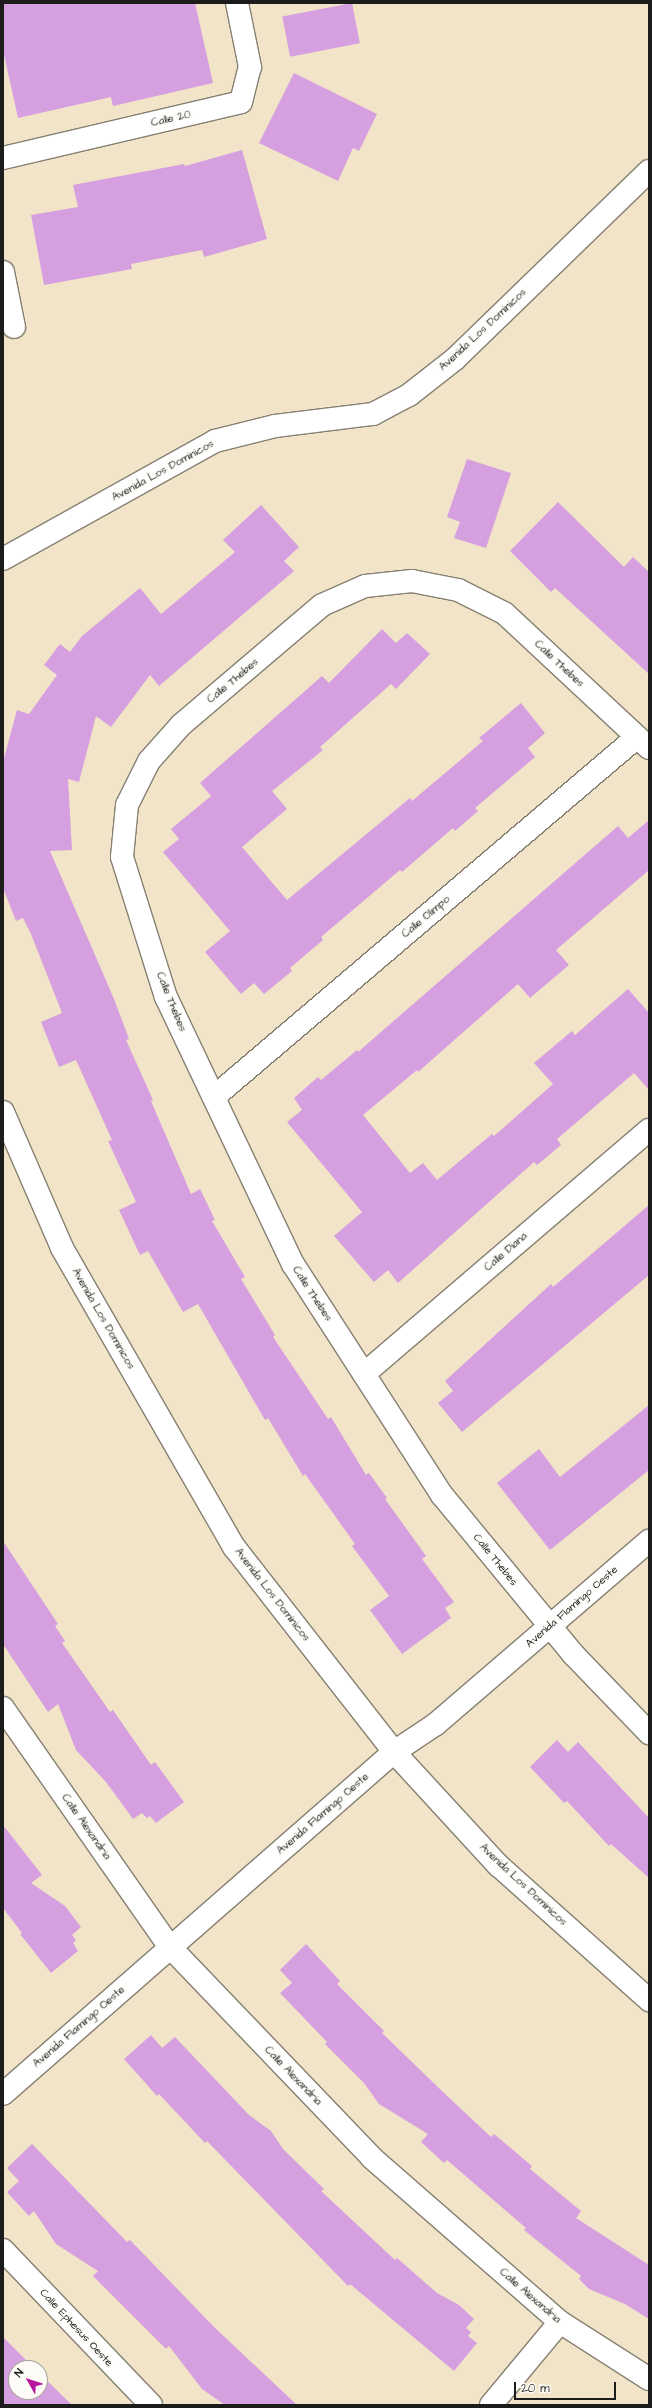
<!DOCTYPE html>
<html>
<head>
<meta charset="utf-8">
<style>
  body { margin:0 }
  #map { position:relative; width:652px; height:2408px; overflow:hidden; background:#f1e4c8; font-family:"Architects Daughter",sans-serif }
  div>[style] { position:absolute }
  [style*='--x'] { left:calc(var(--x)*1px); top:calc(var(--y)*1px); width:calc(var(--w)*1px); rotate:calc(var(--a)*1deg) }
  .building>* { inset:0; background:#d69fdf; transform-origin:0 0 }
  .roads { filter:drop-shadow(1px 0 #868072) drop-shadow(-1px 0 #868072) drop-shadow(0 1px #868072) drop-shadow(0 -1px #868072) }
  .street>* { height:22px; margin:-11px; padding:0 11px; transform-origin:11px; border-radius:11px; background:#fff }
  span { translate:-50% -50%; white-space:nowrap; text-align:center; line-height:1.15; -webkit-text-stroke:3.5px #fdfcf7; paint-order:stroke }
  .street-label { font-size:11px; color:#1c1c1c }
  .frame { position:absolute; inset:0; border:4px solid #1c1c1c; pointer-events:none }
  .north { position:absolute; left:8px; top:2360px; width:40px; height:40px; box-sizing:border-box; background:#fdfcf7; border:1px solid #a3a29f; border-radius:50%; rotate:309deg; font-size:11px; font-weight:700; line-height:16px; text-align:center; color:#1c1c1c }
  .north::after { content:''; display:block; margin:auto; width:14px; height:18px; background:#b5179e; clip-path:polygon(50% 0,100% 100%,50% 72%,0 100%) }
  .scale { position:absolute; left:514px; top:2382px; width:102px; height:18px; box-sizing:border-box; border:2px solid #1c1c1c; border-top:0; padding-left:5px; font-size:12px; line-height:14px; white-space:nowrap; color:#1c1c1c; -webkit-text-stroke:3px #fdfcf7; paint-order:stroke }
</style>
</head>
<body>
<div id="map">
  <div class="building">
    <i style="clip-path:polygon(3px 3px,195px 3px,213px 83px,113px 106px,111px 97px,18px 118px,3px 50px)"></i>
    <i style="left:352px;top:3px;width:41px;height:71px;rotate:79deg"></i>
    <i style="clip-path:polygon(294px 73px,377px 114px,359px 151px,353px 148px,338px 181px,259px 143px)"></i>
    <i style="clip-path:polygon(242px 150px,267px 239px,204px 257px,202px 250px,131px 264px,132px 269px,44px 285px,31px 215px,78px 207px,73px 185px,184px 164px,185px 166px)"></i>
    <i style="clip-path:polygon(467px 459px,511px 473px,486px 548px,454px 538px,460px 522px,447px 517px)"></i>
    <i style="clip-path:polygon(558px 502px,624px 567px,633px 557px,649px 572px,649px 674px,555px 588px,551px 592px,510px 551px)"></i>
    <i style="clip-path:polygon(261px 505px,299px 547px,284px 561px,294px 571px,159px 686px,150px 675px,111px 727px,96px 716px,79px 782px,68px 779px,72px 850px,50px 851px,114px 999px,129px 1039px,126px 1040px,153px 1100px,151px 1101px,191px 1194px,200px 1189px,215px 1220px,212px 1221px,245px 1277px,241px 1279px,275px 1335px,273px 1337px,328px 1419px,331px 1417px,366px 1475px,369px 1473px,387px 1498px,385px 1499px,426px 1556px,422px 1559px,454px 1602px,445px 1608px,451px 1618px,402px 1654px,370px 1610px,389px 1596px,352px 1546px,355px 1544px,305px 1474px,303px 1476px,268px 1418px,265px 1420px,198px 1304px,183px 1312px,148px 1251px,140px 1255px,119px 1210px,136px 1202px,108px 1141px,112px 1140px,76px 1060px,59px 1067px,41px 1022px,62px 1013px,31px 934px,23px 918px,16px 921px,3px 888px,3px 762px,17px 710px,29px 714px,57px 675px,44px 665px,60px 644px,70px 652px,82px 636px,140px 588px,161px 614px,235px 552px,223px 540px)"></i>
    <i style="clip-path:polygon(382px 629px,396px 643px,407px 633px,430px 654px,396px 689px,391px 684px,320px 747px,323px 750px,272px 791px,287px 809px,242px 847px,287px 900px,410px 798px,412px 801px,483px 741px,479px 738px,521px 703px,545px 733px,528px 748px,535px 757px,475px 808px,478px 811px,455px 831px,453px 828px,402px 872px,400px 870px,321px 937px,323px 940px,290px 968px,292px 971px,264px 994px,254px 983px,241px 994px,205px 952px,230px 931px,163px 852px,179px 839px,171px 829px,211px 796px,200px 783px,322px 676px,329px 683px)"></i>
    <i style="clip-path:polygon(649px 820px,649px 870px,556px 950px,569px 965px,530px 998px,518px 984px,418px 1072px,417px 1070px,363px 1115px,410px 1173px,423px 1163px,437px 1180px,492px 1134px,494px 1136px,553px 1084px,534px 1063px,572px 1031px,575px 1035px,628px 989px,649px 1013px,649px 1090px,634px 1073px,557px 1139px,561px 1145px,537px 1165px,534px 1162px,398px 1283px,388px 1270px,374px 1282px,334px 1236px,362px 1212px,287px 1122px,302px 1110px,294px 1098px,318px 1077px,321px 1080px,357px 1050px,358px 1052px,618px 826px,628px 838px)"></i>
    <i style="clip-path:polygon(649px 1205px,649px 1275px,462px 1432px,438px 1403px,453px 1391px,445px 1381px,551px 1284px,553px 1287px)"></i>
    <i style="clip-path:polygon(649px 1405px,649px 1470px,550px 1550px,497px 1483px,539px 1449px,560px 1477px)"></i>
    <i style="clip-path:polygon(3px 1541px,58px 1624px,55px 1626px,65px 1641px,62px 1643px,110px 1712px,113px 1710px,151px 1765px,155px 1762px,184px 1802px,156px 1823px,150px 1816px,147px 1818px,142px 1813px,133px 1819px,106px 1782px,76px 1750px,58px 1704px,48px 1712px,3px 1644px)"></i>
    <i style="clip-path:polygon(557px 1740px,568px 1752px,578px 1742px,649px 1818px,649px 1878px,611px 1844px,609px 1846px,567px 1801px,564px 1803px,530px 1767px)"></i>
    <i style="clip-path:polygon(3px 1825px,42px 1875px,31px 1883px,65px 1906px,81px 1927px,72px 1935px,76px 1940px,73px 1943px,78px 1951px,51px 1973px,20px 1934px,22px 1933px,3px 1908px)"></i>
    <i style="clip-path:polygon(306px 1944px,340px 1981px,337px 1984px,384px 2031px,382px 2033px,443px 2092px,491px 2137px,494px 2134px,532px 2166px,530px 2169px,581px 2211px,576px 2218px,649px 2265px,649px 2319px,625px 2304px,589px 2289px,579px 2279px,581px 2276px,524px 2230px,526px 2228px,447px 2160px,444px 2163px,421px 2142px,428px 2134px,379px 2104px,364px 2083px,325px 2044px,327px 2042px,280px 1993px,292px 1983px,280px 1970px)"></i>
    <i style="clip-path:polygon(151px 2035px,162px 2048px,175px 2037px,249px 2115px,271px 2131px,283px 2149px,324px 2189px,321px 2191px,395px 2260px,397px 2258px,437px 2293px,459px 2305px,474px 2319px,466px 2328px,471px 2332px,468px 2336px,477px 2343px,454px 2371px,350px 2284px,348px 2286px,207px 2141px,205px 2143px,159px 2094px,157px 2096px,124px 2059px)"></i>
    <i style="clip-path:polygon(32px 2144px,127px 2242px,130px 2240px,214px 2327px,297px 2405px,225px 2405px,202px 2389px,169px 2346px,166px 2349px,93px 2276px,98px 2271px,56px 2244px,34px 2211px,29px 2216px,7px 2192px,19px 2181px,7px 2168px)"></i>
    <i style="clip-path:polygon(3px 2337px,34px 2368px,16px 2368px,16px 2392px,40px 2392px,40px 2374px,72px 2405px,3px 2405px)"></i>
  </div>
  <div class="roads">
    <div class="street">
      <i style="--x:3;--y:158;--w:244;--a:-13.2"></i>
      <i style="--x:241;--y:102;--w:36;--a:-76"></i>
      <i style="--x:250;--y:67;--w:65;--a:-101.5"></i>
      <i style="--x:3;--y:272;--w:56;--a:78.7"></i>
      <i style="--x:3;--y:559;--w:243;--a:-29.1"></i>
      <i style="--x:215;--y:441;--w:62;--a:-14"></i>
      <i style="--x:275;--y:426;--w:99;--a:-7"></i>
      <i style="--x:373;--y:414;--w:41;--a:-27.8"></i>
      <i style="--x:409;--y:395;--w:58;--a:-38"></i>
      <i style="--x:455;--y:359;--w:270;--a:-44.1"></i>
      <i style="--x:649;--y:748;--w:198;--a:-137"></i>
      <i style="--x:504;--y:613;--w:51;--a:-153.4"></i>
      <i style="--x:458;--y:590;--w:47;--a:-168.9"></i>
      <i style="--x:412;--y:581;--w:47;--a:173.9"></i>
      <i style="--x:365;--y:586;--w:47;--a:156.2"></i>
      <i style="--x:322;--y:605;--w:185;--a:139.6"></i>
      <i style="--x:181;--y:725;--w:48;--a:131.6"></i>
      <i style="--x:149;--y:761;--w:49;--a:116.6"></i>
      <i style="--x:127;--y:805;--w:52;--a:95.5"></i>
      <i style="--x:122;--y:857;--w:147;--a:72.6"></i>
      <i style="--x:166;--y:997;--w:296;--a:64.6"></i>
      <i style="--x:293;--y:1264;--w:275;--a:57.2"></i>
      <i style="--x:442;--y:1495;--w:206;--a:50.5"></i>
      <i style="--x:573;--y:1654;--w:110;--a:46.1"></i>
      <i style="--x:214;--y:1097;--w:555;--a:-40.4"></i>
      <i style="--x:3;--y:1112;--w:148;--a:66.5"></i>
      <i style="--x:62;--y:1248;--w:345;--a:60.1"></i>
      <i style="--x:234;--y:1547;--w:260;--a:52"></i>
      <i style="--x:394;--y:1752;--w:154;--a:47.4"></i>
      <i style="--x:498;--y:1865;--w:203;--a:41.8"></i>
      <i style="--x:364;--y:1374;--w:375;--a:-40.6"></i>
      <i style="--x:3;--y:1708;--w:292;--a:55.1"></i>
      <i style="--x:170;--y:1947;--w:292;--a:46.2"></i>
      <i style="--x:372;--y:2158;--w:249;--a:41.1"></i>
      <i style="--x:560;--y:2322;--w:106;--a:32.6"></i>
      <i style="--x:3;--y:2094;--w:519;--a:-41.18"></i>
      <i style="--x:394;--y:1752;--w:50;--a:-33.7"></i>
      <i style="--x:436;--y:1724;--w:281;--a:-40.7"></i>
      <i style="--x:3;--y:2250;--w:214;--a:46.3"></i>
      <i style="--x:491;--y:2405;--w:108;--a:-50.3"></i>
    </div>
  </div>
  <div class="street-label">
    <span style="left:171px;top:119px;rotate:-13deg">Calle 20</span>
    <span style="left:483px;top:330px;rotate:-43deg">Avenida Los Dominicos</span>
    <span style="left:163px;top:471px;rotate:-29deg">Avenida Los Dominicos</span>
    <span style="left:559px;top:664px;rotate:43deg">Calle Thebes</span>
    <span style="left:233px;top:681px;rotate:-40deg">Calle Thebes</span>
    <span style="left:426px;top:917px;rotate:-40deg">Calle Olimpo</span>
    <span style="left:171px;top:1002px;rotate:68deg">Calle Thebes</span>
    <span style="left:506px;top:1252px;rotate:-41deg">Calle Diana</span>
    <span style="left:312px;top:1294px;rotate:57deg">Calle Thebes</span>
    <span style="left:103px;top:1319px;rotate:60deg">Avenida Los Dominicos</span>
    <span style="left:495px;top:1560px;rotate:51deg">Calle Thebes</span>
    <span style="left:272px;top:1595px;rotate:52deg">Avenida Los Dominicos</span>
    <span style="left:572px;top:1607px;rotate:-41deg">Avenida Flamingo Oeste</span>
    <span style="left:323px;top:1814px;rotate:-41deg">Avenida Flamingo Oeste</span>
    <span style="left:86px;top:1827px;rotate:55deg">Calle Alexandria</span>
    <span style="left:523px;top:1885px;rotate:43deg">Avenida Los Dominicos</span>
    <span style="left:79px;top:2027px;rotate:-41deg">Avenida Flamingo Oeste</span>
    <span style="left:293px;top:2076px;rotate:46deg">Calle Alexandria</span>
    <span style="left:530px;top:2296px;rotate:41deg">Calle Alexandria</span>
    <span style="left:76px;top:2328px;rotate:47deg">Calle Ephesus Oeste</span>
  </div>
  <div class="frame"></div>
  <div class="north">N</div>
  <div class="scale">20 m</div>
</div>
</body>
</html>
